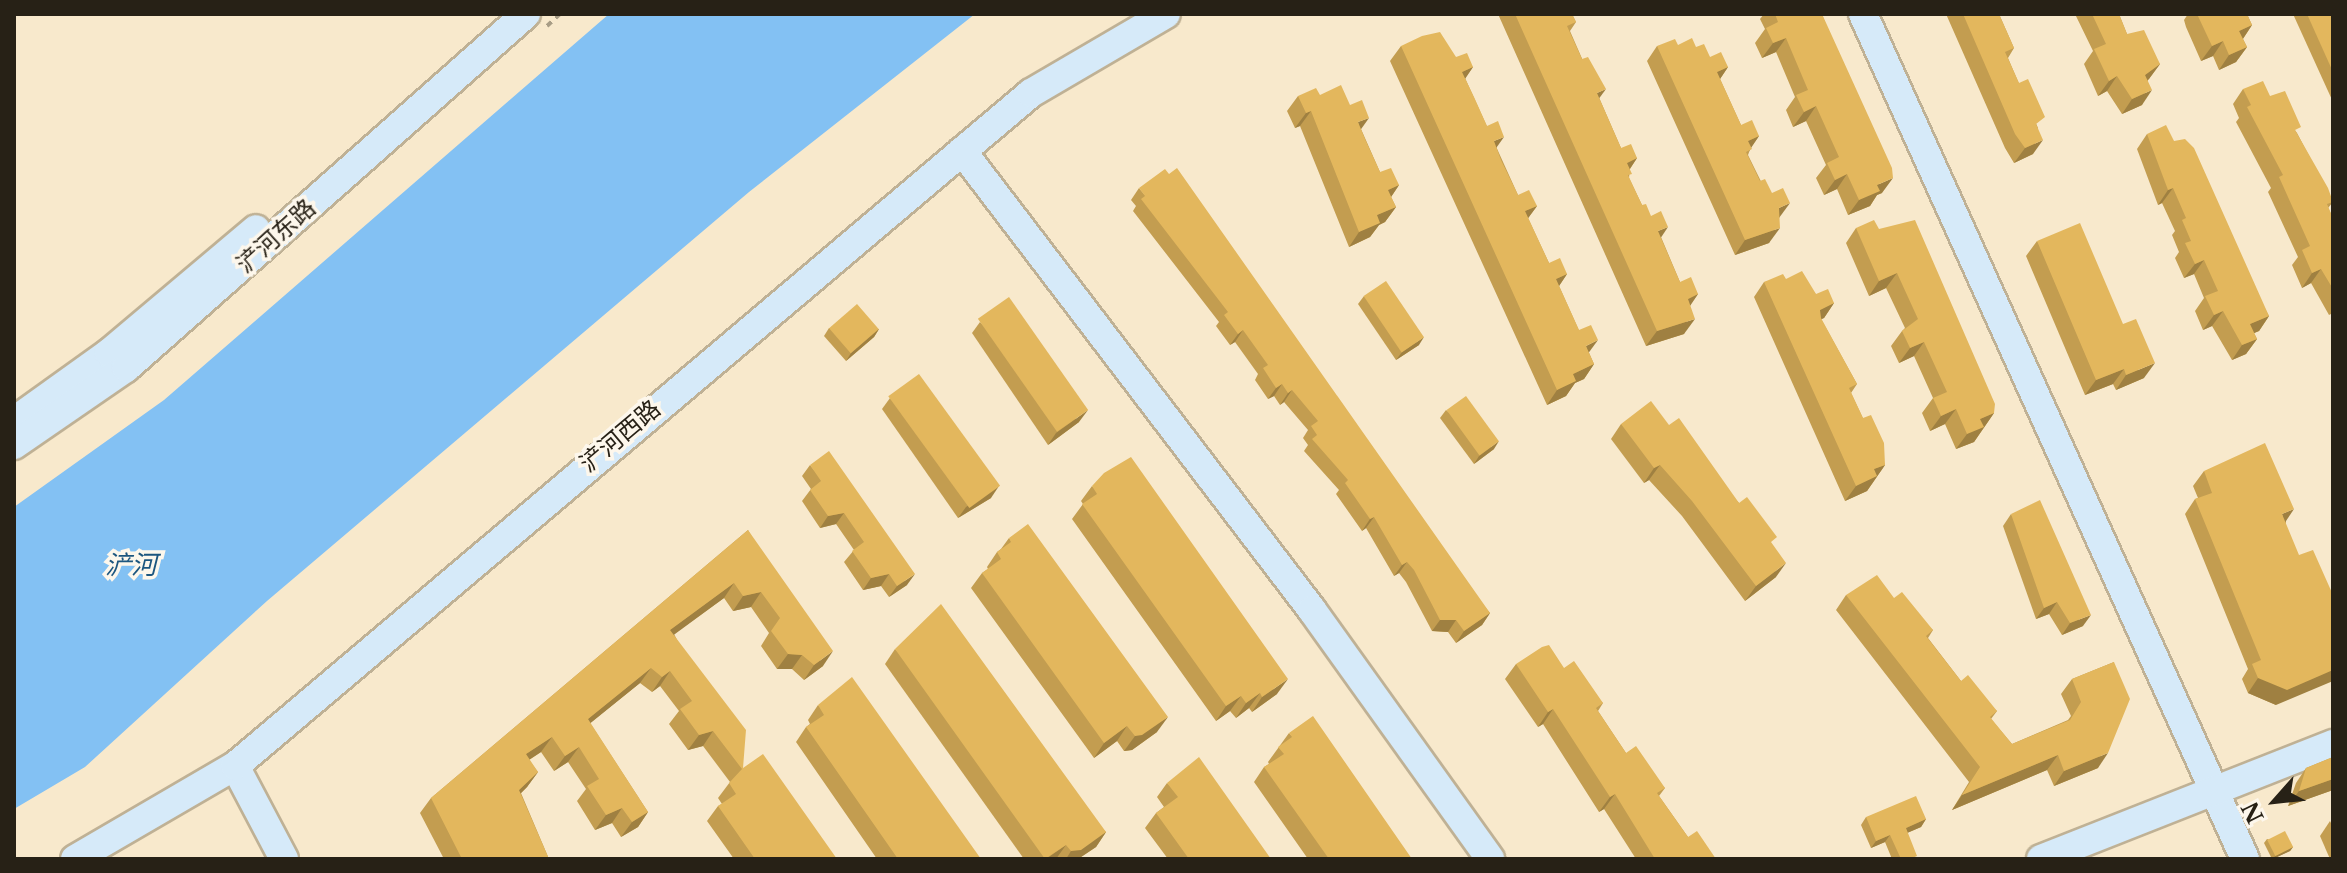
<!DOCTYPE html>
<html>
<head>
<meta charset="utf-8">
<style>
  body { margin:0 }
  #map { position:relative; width:2347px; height:873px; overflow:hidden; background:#f8e9cc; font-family:"Libre Baskerville","Noto Sans SC",serif }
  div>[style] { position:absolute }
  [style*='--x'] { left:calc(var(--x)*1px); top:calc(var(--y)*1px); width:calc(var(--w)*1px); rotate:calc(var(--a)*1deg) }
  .water>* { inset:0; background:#83c1f3 }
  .path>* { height:4px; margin-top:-2px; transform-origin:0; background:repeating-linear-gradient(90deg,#a89d86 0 6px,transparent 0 12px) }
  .roads { filter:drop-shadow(2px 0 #bfb195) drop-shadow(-2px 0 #bfb195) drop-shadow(0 2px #bfb195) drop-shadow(0 -2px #bfb195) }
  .secondary>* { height:28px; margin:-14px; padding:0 14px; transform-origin:14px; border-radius:14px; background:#d6eaf9 }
  .wall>* { inset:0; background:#c39d50 }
  .shaded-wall>* { inset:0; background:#9f8041 }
  .building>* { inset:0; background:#e3b75d; transform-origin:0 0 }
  span { translate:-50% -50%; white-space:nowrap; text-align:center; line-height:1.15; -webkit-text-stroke:7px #fdf7ec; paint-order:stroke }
  .street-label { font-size:24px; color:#272116 }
  .water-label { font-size:26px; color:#1c567f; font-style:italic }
  .frame { position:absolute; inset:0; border:16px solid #272116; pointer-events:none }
  .north { position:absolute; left:2235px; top:761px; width:80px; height:80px; -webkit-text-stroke:6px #fdf7ec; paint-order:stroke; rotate:243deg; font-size:22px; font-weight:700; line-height:32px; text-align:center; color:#272116 }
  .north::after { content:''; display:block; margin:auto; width:28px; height:36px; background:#272116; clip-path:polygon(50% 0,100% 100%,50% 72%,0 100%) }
</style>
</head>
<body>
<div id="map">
  <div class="water">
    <i style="clip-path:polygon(609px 14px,975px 14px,749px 192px,267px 601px,85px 767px,14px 809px,14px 507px,164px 400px)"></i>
  </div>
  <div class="path">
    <i style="--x:547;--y:26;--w:18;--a:-43"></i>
  </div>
  <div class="roads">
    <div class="secondary">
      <i style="--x:1863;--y:14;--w:927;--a:65.67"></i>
      <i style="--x:962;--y:151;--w:577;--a:52.67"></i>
      <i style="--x:1312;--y:610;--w:306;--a:54.4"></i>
      <i style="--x:14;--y:421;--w:117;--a:-35.6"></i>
      <i style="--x:109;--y:353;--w:192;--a:-40.1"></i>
      <i style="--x:14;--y:445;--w:136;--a:-34.5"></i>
      <i style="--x:126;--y:368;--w:534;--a:-41.51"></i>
      <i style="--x:235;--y:766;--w:105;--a:62.2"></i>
      <i style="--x:75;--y:859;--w:185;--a:-30.2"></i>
      <i style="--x:235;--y:766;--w:1042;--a:-40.21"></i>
      <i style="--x:1031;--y:93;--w:156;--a:-30.3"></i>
      <i style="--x:2041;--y:859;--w:314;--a:-21.5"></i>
    </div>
  </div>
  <div class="wall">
    <i style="clip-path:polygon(1498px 14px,1572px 14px,1576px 22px,1570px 31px,1621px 148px,1637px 158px,1630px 169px,1629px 178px,1642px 205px,1661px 237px,1680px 282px,1698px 294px,1690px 305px,1684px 334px,1646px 346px)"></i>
    <i style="clip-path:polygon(1764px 14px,1822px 14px,1882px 193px,1877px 195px,1870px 206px,1848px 215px,1837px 189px,1824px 195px,1816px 178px,1826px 165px,1806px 121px,1793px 127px,1786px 110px,1795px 97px,1776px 52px,1762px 58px,1755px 43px,1765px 29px,1760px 19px)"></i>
    <i style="clip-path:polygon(1946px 14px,1999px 14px,2014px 48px,2008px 58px,2038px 128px,2033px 154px,2014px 163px,2005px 148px)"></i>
    <i style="clip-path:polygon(2075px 14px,2119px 14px,2127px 34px,2160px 64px,2148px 80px,2142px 105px,2122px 114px,2107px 91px,2098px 96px,2084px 64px,2093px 51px)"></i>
    <i style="clip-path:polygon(2188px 14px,2247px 14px,2252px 25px,2243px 39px,2247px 47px,2236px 62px,2219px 70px,2213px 56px,2201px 61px,2186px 27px,2184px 20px)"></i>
    <i style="clip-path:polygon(2293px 14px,2333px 14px,2333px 102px)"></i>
    <i style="clip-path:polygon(1678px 45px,1710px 57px,1728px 67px,1720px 79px,1741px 125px,1759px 136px,1751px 147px,1748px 155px,1779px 218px,1769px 243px,1735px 255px,1647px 61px,1657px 46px)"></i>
    <i style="clip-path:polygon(1401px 46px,1456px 57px,1473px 67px,1465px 78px,1518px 195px,1537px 206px,1528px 218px,1549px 263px,1567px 274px,1559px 286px,1594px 364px,1584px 379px,1575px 383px,1566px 396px,1547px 405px,1390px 61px)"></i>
    <i style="clip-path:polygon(2243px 89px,2270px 96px,2297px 133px,2333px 202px,2328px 208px,2333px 218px,2333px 313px,2329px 315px,2311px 283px,2302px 288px,2292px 265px,2298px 257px,2268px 192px,2271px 188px,2236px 122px,2239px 118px,2233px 104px)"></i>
    <i style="clip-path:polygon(1320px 95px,1361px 129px,1380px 172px,1399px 185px,1391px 197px,1396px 207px,1385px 222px,1379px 225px,1370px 237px,1349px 247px,1300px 126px,1295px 128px,1287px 111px,1298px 96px)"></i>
    <i style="clip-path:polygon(2147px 134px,2174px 141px,2269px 316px,2259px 331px,2254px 333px,2257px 339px,2246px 354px,2232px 360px,2212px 326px,2203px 330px,2195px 311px,2204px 298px,2194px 274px,2184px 278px,2175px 258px,2179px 252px,2172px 235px,2175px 231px,2162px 203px,2158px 205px,2137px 149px)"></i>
    <i style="clip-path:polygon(1139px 188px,1490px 613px,1482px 625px,1456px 643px,1448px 632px,1432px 631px,1406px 582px,1399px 573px,1394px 576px,1366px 528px,1362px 531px,1336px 494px,1339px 490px,1304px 451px,1308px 445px,1303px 438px,1308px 430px,1284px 402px,1280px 405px,1274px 396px,1268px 399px,1255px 380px,1258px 374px,1235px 342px,1230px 345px,1216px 326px,1219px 322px,1133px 211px,1136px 206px,1131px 200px)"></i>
    <i style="clip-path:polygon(1856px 228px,1879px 229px,1994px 413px,1974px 442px,1956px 449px,1945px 424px,1930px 431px,1922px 413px,1933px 398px,1914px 356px,1899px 363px,1891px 346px,1902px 331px,1905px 328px,1886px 288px,1869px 296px,1846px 243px)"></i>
    <i style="clip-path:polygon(2037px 241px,2144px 378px,2116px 390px,2113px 384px,2085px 395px,2026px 256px)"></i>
    <i style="clip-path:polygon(1786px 279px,1834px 303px,1824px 318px,1821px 319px,1857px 384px,1851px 393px,1885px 465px,1867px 491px,1845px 501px,1754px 297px,1764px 282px)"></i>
    <i style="clip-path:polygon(1364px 296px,1419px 345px,1396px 360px,1358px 304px)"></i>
    <i style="clip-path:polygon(980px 322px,1079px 422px,1048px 445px,972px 333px)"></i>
    <i style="clip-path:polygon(829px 328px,879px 329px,874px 337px,846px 361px,824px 336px)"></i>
    <i style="clip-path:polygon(890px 398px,991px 498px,958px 518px,882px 409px)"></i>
    <i style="clip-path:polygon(1446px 410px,1494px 449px,1474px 464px,1440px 418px)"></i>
    <i style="clip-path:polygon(1621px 424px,1669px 425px,1739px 503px,1772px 545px,1776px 577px,1745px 601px,1682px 516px,1649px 480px,1644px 483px,1611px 439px)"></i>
    <i style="clip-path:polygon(810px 465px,907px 585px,889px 597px,881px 586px,863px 590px,844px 562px,854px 550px,836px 524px,820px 528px,802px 501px,811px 489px,802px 476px)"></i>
    <i style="clip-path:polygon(2204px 471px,2286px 521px,2276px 705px,2248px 693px,2242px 679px,2248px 669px,2185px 514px,2195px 499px,2198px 498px,2193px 486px)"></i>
    <i style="clip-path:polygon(1092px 486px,1277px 694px,1252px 712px,1249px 708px,1236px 718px,1230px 711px,1216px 721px,1072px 519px,1083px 504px,1081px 501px)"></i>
    <i style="clip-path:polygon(2011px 514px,2083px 626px,2062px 635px,2049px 614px,2036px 619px,2003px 526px)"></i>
    <i style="clip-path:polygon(748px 530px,823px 666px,804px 680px,792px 669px,777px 669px,761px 646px,769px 633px,751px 607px,733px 611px,724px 598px,674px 634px,743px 768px,837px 859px,734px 859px,707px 821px,718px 806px,722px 804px,718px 798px,730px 782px,703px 746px,688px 750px,669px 724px,679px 711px,660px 686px,652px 692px,640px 683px,590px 723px,648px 812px,638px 827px,621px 837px,612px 823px,595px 830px,577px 801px,586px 789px,568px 762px,554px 771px,541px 752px,529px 760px,538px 772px,527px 787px,521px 793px,549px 859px,444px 859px,420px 813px,431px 798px)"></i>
    <i style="clip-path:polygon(1009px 538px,1157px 732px,1132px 750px,1124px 751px,1117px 741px,1094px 758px,971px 588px,982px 573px,988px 569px,987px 567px,997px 552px,1001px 549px)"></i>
    <i style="clip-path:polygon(1846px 595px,1894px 598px,1933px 630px,1928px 638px,1961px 681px,1997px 711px,1991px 719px,2012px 744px,2068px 720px,2071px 716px,2061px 694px,2072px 679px,2114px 662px,2098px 768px,2054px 786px,2047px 770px,1952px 810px,1969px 782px,1836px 610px)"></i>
    <i style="clip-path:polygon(895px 649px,1106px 832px,1096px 847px,1078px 859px,1024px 859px,885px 664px)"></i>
    <i style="clip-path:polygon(1516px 664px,1564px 668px,1603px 703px,1598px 711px,1626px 753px,1665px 788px,1659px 796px,1688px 837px,1716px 859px,1636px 859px,1604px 809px,1599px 812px,1543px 724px,1538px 727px,1505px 679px)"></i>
    <i style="clip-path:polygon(818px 705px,981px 859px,877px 859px,796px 742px,806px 727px,810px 724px,808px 720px)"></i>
    <i style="clip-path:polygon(1289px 733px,1412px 859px,1308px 859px,1254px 782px,1264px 767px,1269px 764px,1268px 762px)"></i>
    <i style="clip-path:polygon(2333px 757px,2333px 790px,2288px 806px,2296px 783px,2306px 768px)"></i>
    <i style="clip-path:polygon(1167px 783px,1271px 859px,1168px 859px,1145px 828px,1156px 813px,1164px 807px,1157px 797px)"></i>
    <i style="clip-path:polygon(1866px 817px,1926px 819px,1921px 827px,1907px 833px,1915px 859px,1892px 859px,1885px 842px,1871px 848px,1861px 825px)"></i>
    <i style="clip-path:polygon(2330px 821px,2333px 827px,2333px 859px,2330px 859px,2320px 836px)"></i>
    <i style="clip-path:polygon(2267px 839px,2293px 847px,2290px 851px,2272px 859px,2264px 843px)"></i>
  </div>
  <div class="shaded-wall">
    <i style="clip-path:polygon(2252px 25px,2242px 40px,2239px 31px)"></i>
    <i style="clip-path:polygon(1786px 38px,1776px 52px,1762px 58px,1773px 43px)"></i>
    <i style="clip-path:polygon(2223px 41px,2213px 56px,2201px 61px,2212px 46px)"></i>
    <i style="clip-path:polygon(2247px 47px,2236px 62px,2219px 70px,2229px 55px)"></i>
    <i style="clip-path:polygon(2160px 64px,2149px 79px,2135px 90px,2145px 75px)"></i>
    <i style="clip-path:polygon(1473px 67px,1463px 82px,1462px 72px)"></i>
    <i style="clip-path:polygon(1728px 67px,1718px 82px,1717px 72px)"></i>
    <i style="clip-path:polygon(2117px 76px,2107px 91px,2098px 96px,2109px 81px)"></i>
    <i style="clip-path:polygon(1606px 89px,1595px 104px,1597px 93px)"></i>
    <i style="clip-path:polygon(2152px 90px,2142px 105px,2122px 114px,2132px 99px)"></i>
    <i style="clip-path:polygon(1816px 106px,1806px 121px,1793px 127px,1804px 112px)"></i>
    <i style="clip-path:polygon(1311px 111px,1300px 126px,1295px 128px,1306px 113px)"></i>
    <i style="clip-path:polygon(1369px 118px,1359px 132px,1358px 122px)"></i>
    <i style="clip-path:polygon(1759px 136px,1749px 151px,1748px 141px)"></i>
    <i style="clip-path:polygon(1504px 137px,1494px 151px,1494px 141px)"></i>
    <i style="clip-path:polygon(2043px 140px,2033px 154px,2014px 163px,2025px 148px)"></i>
    <i style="clip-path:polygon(1637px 158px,1627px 173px,1627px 163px)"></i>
    <i style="clip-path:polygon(1847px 174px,1837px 189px,1824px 195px,1835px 180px)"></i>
    <i style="clip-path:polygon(1893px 178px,1882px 193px,1877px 195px,1870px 206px,1848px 215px,1859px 200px,1877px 185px)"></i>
    <i style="clip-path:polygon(1399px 185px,1389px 200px,1388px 190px)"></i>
    <i style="clip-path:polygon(2173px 188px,2162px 203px,2158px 205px,2168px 190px)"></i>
    <i style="clip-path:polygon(1790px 203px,1779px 218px,1779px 208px)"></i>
    <i style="clip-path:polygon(1537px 206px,1526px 221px,1525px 211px)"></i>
    <i style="clip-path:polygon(1396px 207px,1385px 222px,1379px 225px,1370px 237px,1349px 247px,1359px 232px,1377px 215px)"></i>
    <i style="clip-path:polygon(1668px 227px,1658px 242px,1658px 231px)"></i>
    <i style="clip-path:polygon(1780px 228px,1769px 243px,1735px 255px,1745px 240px)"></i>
    <i style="clip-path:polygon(2204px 260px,2194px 274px,2184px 278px,2195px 264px)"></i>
    <i style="clip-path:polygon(2321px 269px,2311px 283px,2302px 288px,2312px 273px)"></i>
    <i style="clip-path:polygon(1897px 273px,1886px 288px,1869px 296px,1879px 281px)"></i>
    <i style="clip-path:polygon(1567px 274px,1557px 289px,1556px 279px)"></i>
    <i style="clip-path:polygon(1698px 294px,1688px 309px,1688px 299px)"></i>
    <i style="clip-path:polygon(1834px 303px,1824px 318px,1809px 325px,1820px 310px)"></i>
    <i style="clip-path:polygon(2223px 311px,2212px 326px,2203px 330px,2214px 315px)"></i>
    <i style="clip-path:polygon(2269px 316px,2259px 331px,2240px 339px,2250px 324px)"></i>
    <i style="clip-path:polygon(1695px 319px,1684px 334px,1646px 346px,1657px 331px)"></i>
    <i style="clip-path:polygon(879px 329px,874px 337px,846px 361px,851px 353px)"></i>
    <i style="clip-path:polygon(1243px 330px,1235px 342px,1230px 345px,1238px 334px)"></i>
    <i style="clip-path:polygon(1424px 337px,1419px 345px,1396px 360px,1402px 352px)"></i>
    <i style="clip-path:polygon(2257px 339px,2246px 354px,2232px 360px,2242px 345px)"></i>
    <i style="clip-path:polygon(1598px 340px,1587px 355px,1586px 346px)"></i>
    <i style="clip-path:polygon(1924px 342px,1914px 356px,1899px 363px,1910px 348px)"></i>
    <i style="clip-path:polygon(2155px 363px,2144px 378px,2116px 390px,2126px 375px)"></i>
    <i style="clip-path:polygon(1594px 364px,1584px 379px,1575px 383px,1566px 396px,1547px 405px,1557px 390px,1573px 374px)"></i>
    <i style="clip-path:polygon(2124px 369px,2113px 384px,2085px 395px,2096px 380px)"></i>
    <i style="clip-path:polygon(1282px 384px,1274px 396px,1268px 399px,1276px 388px)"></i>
    <i style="clip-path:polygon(1292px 390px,1284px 402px,1280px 405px,1288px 393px)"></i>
    <i style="clip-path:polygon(1956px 409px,1945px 424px,1930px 431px,1941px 416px)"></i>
    <i style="clip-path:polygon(1088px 410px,1079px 422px,1048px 445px,1056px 433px)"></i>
    <i style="clip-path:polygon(1994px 413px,1974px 442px,1956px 449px,1967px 434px,1980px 419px)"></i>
    <i style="clip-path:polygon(1499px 441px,1494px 449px,1474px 464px,1479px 456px)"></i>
    <i style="clip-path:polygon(1660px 465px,1649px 480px,1644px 483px,1654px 468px)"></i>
    <i style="clip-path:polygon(1885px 465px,1867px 491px,1845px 501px,1856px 486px,1874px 469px)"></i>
    <i style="clip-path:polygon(999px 486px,991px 498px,958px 518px,966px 507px)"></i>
    <i style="clip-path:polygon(2294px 509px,2284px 524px,2282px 514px)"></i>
    <i style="clip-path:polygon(844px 513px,836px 524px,820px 528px,828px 516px)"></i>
    <i style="clip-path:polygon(1374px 517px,1366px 528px,1362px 531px,1370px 519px)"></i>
    <i style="clip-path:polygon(1407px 562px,1399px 573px,1394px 576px,1402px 565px)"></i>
    <i style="clip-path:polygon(1786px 563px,1776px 577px,1745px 601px,1756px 586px)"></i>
    <i style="clip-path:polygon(889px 574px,881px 586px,863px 590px,871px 578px)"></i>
    <i style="clip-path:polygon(915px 574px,907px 585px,889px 597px,897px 586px)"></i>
    <i style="clip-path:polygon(734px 583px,724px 598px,660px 645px,670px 630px)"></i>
    <i style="clip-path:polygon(761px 592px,751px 607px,733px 611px,743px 596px)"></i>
    <i style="clip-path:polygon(2057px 602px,2049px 614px,2036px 619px,2044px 608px)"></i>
    <i style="clip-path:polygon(1490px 613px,1482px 625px,1456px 643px,1464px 631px)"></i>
    <i style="clip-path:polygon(2091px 615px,2083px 626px,2062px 635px,2070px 623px)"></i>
    <i style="clip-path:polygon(1440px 620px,1456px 620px,1448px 632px,1432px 631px)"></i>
    <i style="clip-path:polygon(833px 651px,823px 666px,804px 680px,814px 665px)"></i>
    <i style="clip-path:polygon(788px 654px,802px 655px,792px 669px,777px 669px)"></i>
    <i style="clip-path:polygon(651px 668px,640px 683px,577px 734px,588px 719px)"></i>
    <i style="clip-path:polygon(2333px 670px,2333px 681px,2276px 705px,2248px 693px,2258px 678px)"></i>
    <i style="clip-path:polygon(670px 671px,660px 686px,652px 692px,662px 677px)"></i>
    <i style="clip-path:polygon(1288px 679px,1277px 694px,1252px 712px,1262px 697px)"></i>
    <i style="clip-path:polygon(1260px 693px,1249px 708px,1236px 718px,1246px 703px)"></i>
    <i style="clip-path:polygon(1241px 696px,1230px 711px,1216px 721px,1226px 706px)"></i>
    <i style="clip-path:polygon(1553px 709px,1543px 724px,1538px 727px,1548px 712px)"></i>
    <i style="clip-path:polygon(1168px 717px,1157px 732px,1132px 750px,1124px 751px,1135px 736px)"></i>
    <i style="clip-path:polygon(1127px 726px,1117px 741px,1094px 758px,1104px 743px)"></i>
    <i style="clip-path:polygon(713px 731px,703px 746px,688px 750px,699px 735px)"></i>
    <i style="clip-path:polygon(552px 737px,541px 752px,515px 769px,526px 754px)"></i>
    <i style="clip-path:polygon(579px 747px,568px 762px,554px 771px,565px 756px)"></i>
    <i style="clip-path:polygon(2108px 753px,2098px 768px,2054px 786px,2064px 771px)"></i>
    <i style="clip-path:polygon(2058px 755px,2047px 770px,1952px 810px,1962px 795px)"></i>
    <i style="clip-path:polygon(538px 772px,527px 787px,509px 805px,519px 790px)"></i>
    <i style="clip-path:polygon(2333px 779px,2333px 790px,2288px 806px,2299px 791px)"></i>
    <i style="clip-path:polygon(1615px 794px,1604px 809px,1599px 812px,1610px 797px)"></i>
    <i style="clip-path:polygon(622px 808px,612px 823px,595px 830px,606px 815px)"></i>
    <i style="clip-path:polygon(648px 812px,638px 827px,621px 837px,632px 822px)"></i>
    <i style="clip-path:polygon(1926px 819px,1921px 827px,1900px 836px,1906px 828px)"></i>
    <i style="clip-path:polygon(1106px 832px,1096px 847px,1078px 859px,1066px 859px,1071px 851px)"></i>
    <i style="clip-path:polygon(1890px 835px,1885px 842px,1871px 848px,1876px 841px)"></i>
    <i style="clip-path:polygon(1066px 845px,1056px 859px,1046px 859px)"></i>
    <i style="clip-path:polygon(2293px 847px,2290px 851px,2273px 859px,2275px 856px)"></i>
  </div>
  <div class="building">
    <i style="clip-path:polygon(1515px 14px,1572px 14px,1576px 22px,1567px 26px,1582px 59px,1588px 57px,1606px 89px,1597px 93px,1621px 148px,1631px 144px,1637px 158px,1627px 163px,1632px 174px,1628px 175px,1642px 205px,1646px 204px,1651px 216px,1661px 211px,1668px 227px,1658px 231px,1673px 266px,1680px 282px,1691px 277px,1698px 294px,1688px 299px,1695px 319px,1657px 331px)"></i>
    <i style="clip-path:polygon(1775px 14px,1822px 14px,1892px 168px,1893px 178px,1877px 185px,1880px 191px,1859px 200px,1847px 174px,1835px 180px,1827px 163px,1839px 157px,1816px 106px,1804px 112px,1796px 95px,1808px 90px,1786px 38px,1773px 43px,1766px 28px,1778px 22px)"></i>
    <i style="clip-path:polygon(1963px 14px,1999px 14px,2014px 48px,2005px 52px,2019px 83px,2028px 79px,2045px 117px,2036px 124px,2043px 140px,2025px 148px,2015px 134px)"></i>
    <i style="clip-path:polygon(2092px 14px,2119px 14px,2127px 34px,2144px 30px,2160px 64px,2145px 75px,2152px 90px,2132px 99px,2117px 76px,2109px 81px,2094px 49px,2106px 44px)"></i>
    <i style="clip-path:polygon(2197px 14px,2247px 14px,2252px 25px,2239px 31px,2247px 47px,2229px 55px,2223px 41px,2212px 46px)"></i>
    <i style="clip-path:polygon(2307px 14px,2333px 14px,2333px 72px)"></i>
    <i style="clip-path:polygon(1440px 32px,1456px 57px,1467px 53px,1473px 67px,1462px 72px,1474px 97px,1487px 126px,1498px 121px,1504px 137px,1494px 141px,1501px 160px,1518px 195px,1529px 190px,1537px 206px,1525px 211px,1549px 263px,1560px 258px,1567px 274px,1556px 279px,1579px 330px,1591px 325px,1598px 340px,1586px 346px,1594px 364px,1573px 374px,1576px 381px,1557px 390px,1401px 46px,1422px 36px)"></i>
    <i style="clip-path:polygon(1692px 38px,1696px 47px,1704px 44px,1710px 57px,1721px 52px,1728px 67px,1717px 72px,1741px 125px,1752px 120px,1759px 136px,1748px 141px,1752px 149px,1746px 152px,1760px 181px,1765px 179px,1772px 193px,1783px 188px,1790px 203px,1779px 208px,1780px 228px,1745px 240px,1657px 46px,1675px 39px,1678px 45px)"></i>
    <i style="clip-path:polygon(2263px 81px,2270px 96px,2285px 91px,2301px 127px,2295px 130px,2328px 188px,2333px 202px,2327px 204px,2333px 218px,2333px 289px,2321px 269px,2312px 273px,2302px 250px,2310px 246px,2279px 177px,2283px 175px,2247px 107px,2251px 105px,2243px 89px)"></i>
    <i style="clip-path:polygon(1341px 85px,1350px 105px,1362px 100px,1369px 118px,1358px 122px,1365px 139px,1380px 172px,1391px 168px,1399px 185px,1388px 190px,1396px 207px,1377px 215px,1380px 223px,1359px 232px,1311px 111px,1306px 113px,1298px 96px,1316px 88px,1320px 95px)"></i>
    <i style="clip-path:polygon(2166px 125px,2174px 141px,2185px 139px,2194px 148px,2269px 316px,2250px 324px,2257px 339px,2242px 345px,2223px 311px,2214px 315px,2205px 296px,2218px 291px,2204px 260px,2195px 264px,2185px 243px,2191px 241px,2182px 220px,2186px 218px,2173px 188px,2168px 190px,2147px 134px)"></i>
    <i style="clip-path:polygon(1177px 168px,1490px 613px,1464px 631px,1456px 620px,1440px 620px,1414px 570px,1407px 562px,1402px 565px,1374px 517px,1370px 519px,1345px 483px,1348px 480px,1312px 439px,1317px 435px,1311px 426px,1318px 421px,1292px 390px,1288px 393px,1282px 384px,1276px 388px,1263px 368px,1268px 365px,1243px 330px,1238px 334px,1224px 315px,1228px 312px,1141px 199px,1145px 196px,1139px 188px,1165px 169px,1169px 174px)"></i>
    <i style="clip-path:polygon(1874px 220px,1879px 229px,1915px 220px,1995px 404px,1994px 413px,1980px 419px,1984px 427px,1967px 434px,1956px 409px,1941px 416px,1933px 398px,1947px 392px,1924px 342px,1910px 348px,1902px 331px,1918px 319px,1897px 273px,1879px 281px,1856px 228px)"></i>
    <i style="clip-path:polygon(2080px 223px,2123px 324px,2136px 319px,2155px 363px,2126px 375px,2124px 369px,2096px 380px,2037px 241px)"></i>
    <i style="clip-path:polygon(1802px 271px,1816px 294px,1828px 289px,1834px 303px,1820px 310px,1821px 318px,1857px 384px,1849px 388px,1863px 418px,1871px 415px,1884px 443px,1885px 465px,1874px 469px,1877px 476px,1856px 486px,1764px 282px,1783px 274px,1786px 279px)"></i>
    <i style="left:1386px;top:281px;width:68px;height:27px;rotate:56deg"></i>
    <i style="left:1009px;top:297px;width:138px;height:38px;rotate:55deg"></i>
    <i style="left:857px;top:304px;width:33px;height:37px;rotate:49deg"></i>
    <i style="left:919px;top:374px;width:138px;height:38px;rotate:54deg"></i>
    <i style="left:1466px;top:396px;width:56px;height:24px;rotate:54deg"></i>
    <i style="clip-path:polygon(1651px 401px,1669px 425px,1679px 418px,1739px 503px,1747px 497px,1777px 537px,1771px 542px,1786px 563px,1756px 586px,1692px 501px,1660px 465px,1654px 468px,1621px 424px)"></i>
    <i style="clip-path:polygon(2265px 443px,2294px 509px,2282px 514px,2299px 555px,2313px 550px,2333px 595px,2333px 670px,2287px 690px,2258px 678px,2252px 664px,2261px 660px,2195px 499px,2212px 493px,2204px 471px)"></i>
    <i style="clip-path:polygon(829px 451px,915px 574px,897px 586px,889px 574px,871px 578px,852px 551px,864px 542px,844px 513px,828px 516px,810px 490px,821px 481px,810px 465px)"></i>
    <i style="clip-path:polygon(1131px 457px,1288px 679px,1262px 697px,1260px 693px,1246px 703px,1241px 696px,1226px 706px,1082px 504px,1097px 494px,1092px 486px,1104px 473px)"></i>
    <i style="clip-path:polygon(2040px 500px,2091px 615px,2070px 623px,2057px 602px,2044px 608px,2011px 514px)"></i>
    <i style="clip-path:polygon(1028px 524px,1168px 717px,1142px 735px,1135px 736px,1127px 726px,1104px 743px,982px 573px,1001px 559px,997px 552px,1011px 542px,1009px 538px)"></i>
    <i style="clip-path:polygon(748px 530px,833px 651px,814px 665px,802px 655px,788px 654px,771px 631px,780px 618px,761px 592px,743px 596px,734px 583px,670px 630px,746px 730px,743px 768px,763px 754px,837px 859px,755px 859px,718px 806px,736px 794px,729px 783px,742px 769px,713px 731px,699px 735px,680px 709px,692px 701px,670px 671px,662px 677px,651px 668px,588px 719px,648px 812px,632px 822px,622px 808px,606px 815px,587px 786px,599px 779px,579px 747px,565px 756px,552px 737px,526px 754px,538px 772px,519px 790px,549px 859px,462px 859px,431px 798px)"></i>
    <i style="clip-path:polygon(1877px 575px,1894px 598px,1902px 592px,1933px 630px,1926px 636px,1961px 681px,1968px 675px,1997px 711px,1990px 717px,2012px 744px,2070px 720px,2081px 702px,2072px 679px,2114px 662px,2130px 699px,2108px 753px,2064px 771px,2058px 755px,1962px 795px,1980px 767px,1846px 595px)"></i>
    <i style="clip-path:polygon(941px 604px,1106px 832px,1081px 850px,1071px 851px,1066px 845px,1045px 859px,895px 649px)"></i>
    <i style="clip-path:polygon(1549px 645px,1564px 668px,1574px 661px,1603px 703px,1596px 708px,1626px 753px,1636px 746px,1665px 788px,1657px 793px,1688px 837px,1697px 831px,1716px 859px,1655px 859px,1615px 794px,1610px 797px,1553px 709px,1548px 712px,1516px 664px,1542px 647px)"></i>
    <i style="clip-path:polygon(852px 677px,981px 859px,898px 859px,806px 727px,824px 715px,818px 705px)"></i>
    <i style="clip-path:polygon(1313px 716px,1412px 859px,1329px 859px,1264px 767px,1284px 754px,1278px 747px,1292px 737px,1289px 733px)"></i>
    <i style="clip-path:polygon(1199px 757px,1271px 859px,1189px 859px,1156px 813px,1178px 797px,1167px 783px)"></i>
    <i style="clip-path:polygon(2333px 757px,2333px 779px,2299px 791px,2306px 768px)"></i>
    <i style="clip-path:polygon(1916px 796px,1926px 819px,1906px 828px,1917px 856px,1910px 859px,1901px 859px,1890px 835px,1876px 841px,1866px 817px)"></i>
    <i style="left:2285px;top:831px;width:18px;height:20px;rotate:63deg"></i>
  </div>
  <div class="street-label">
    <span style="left:276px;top:236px;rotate:-42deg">浐河东路</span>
    <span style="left:620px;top:436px;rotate:-40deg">浐河西路</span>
  </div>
  <div class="water-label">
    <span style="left:131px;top:566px">浐河</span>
  </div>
  <div class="frame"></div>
  <div class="north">N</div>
</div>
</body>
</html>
